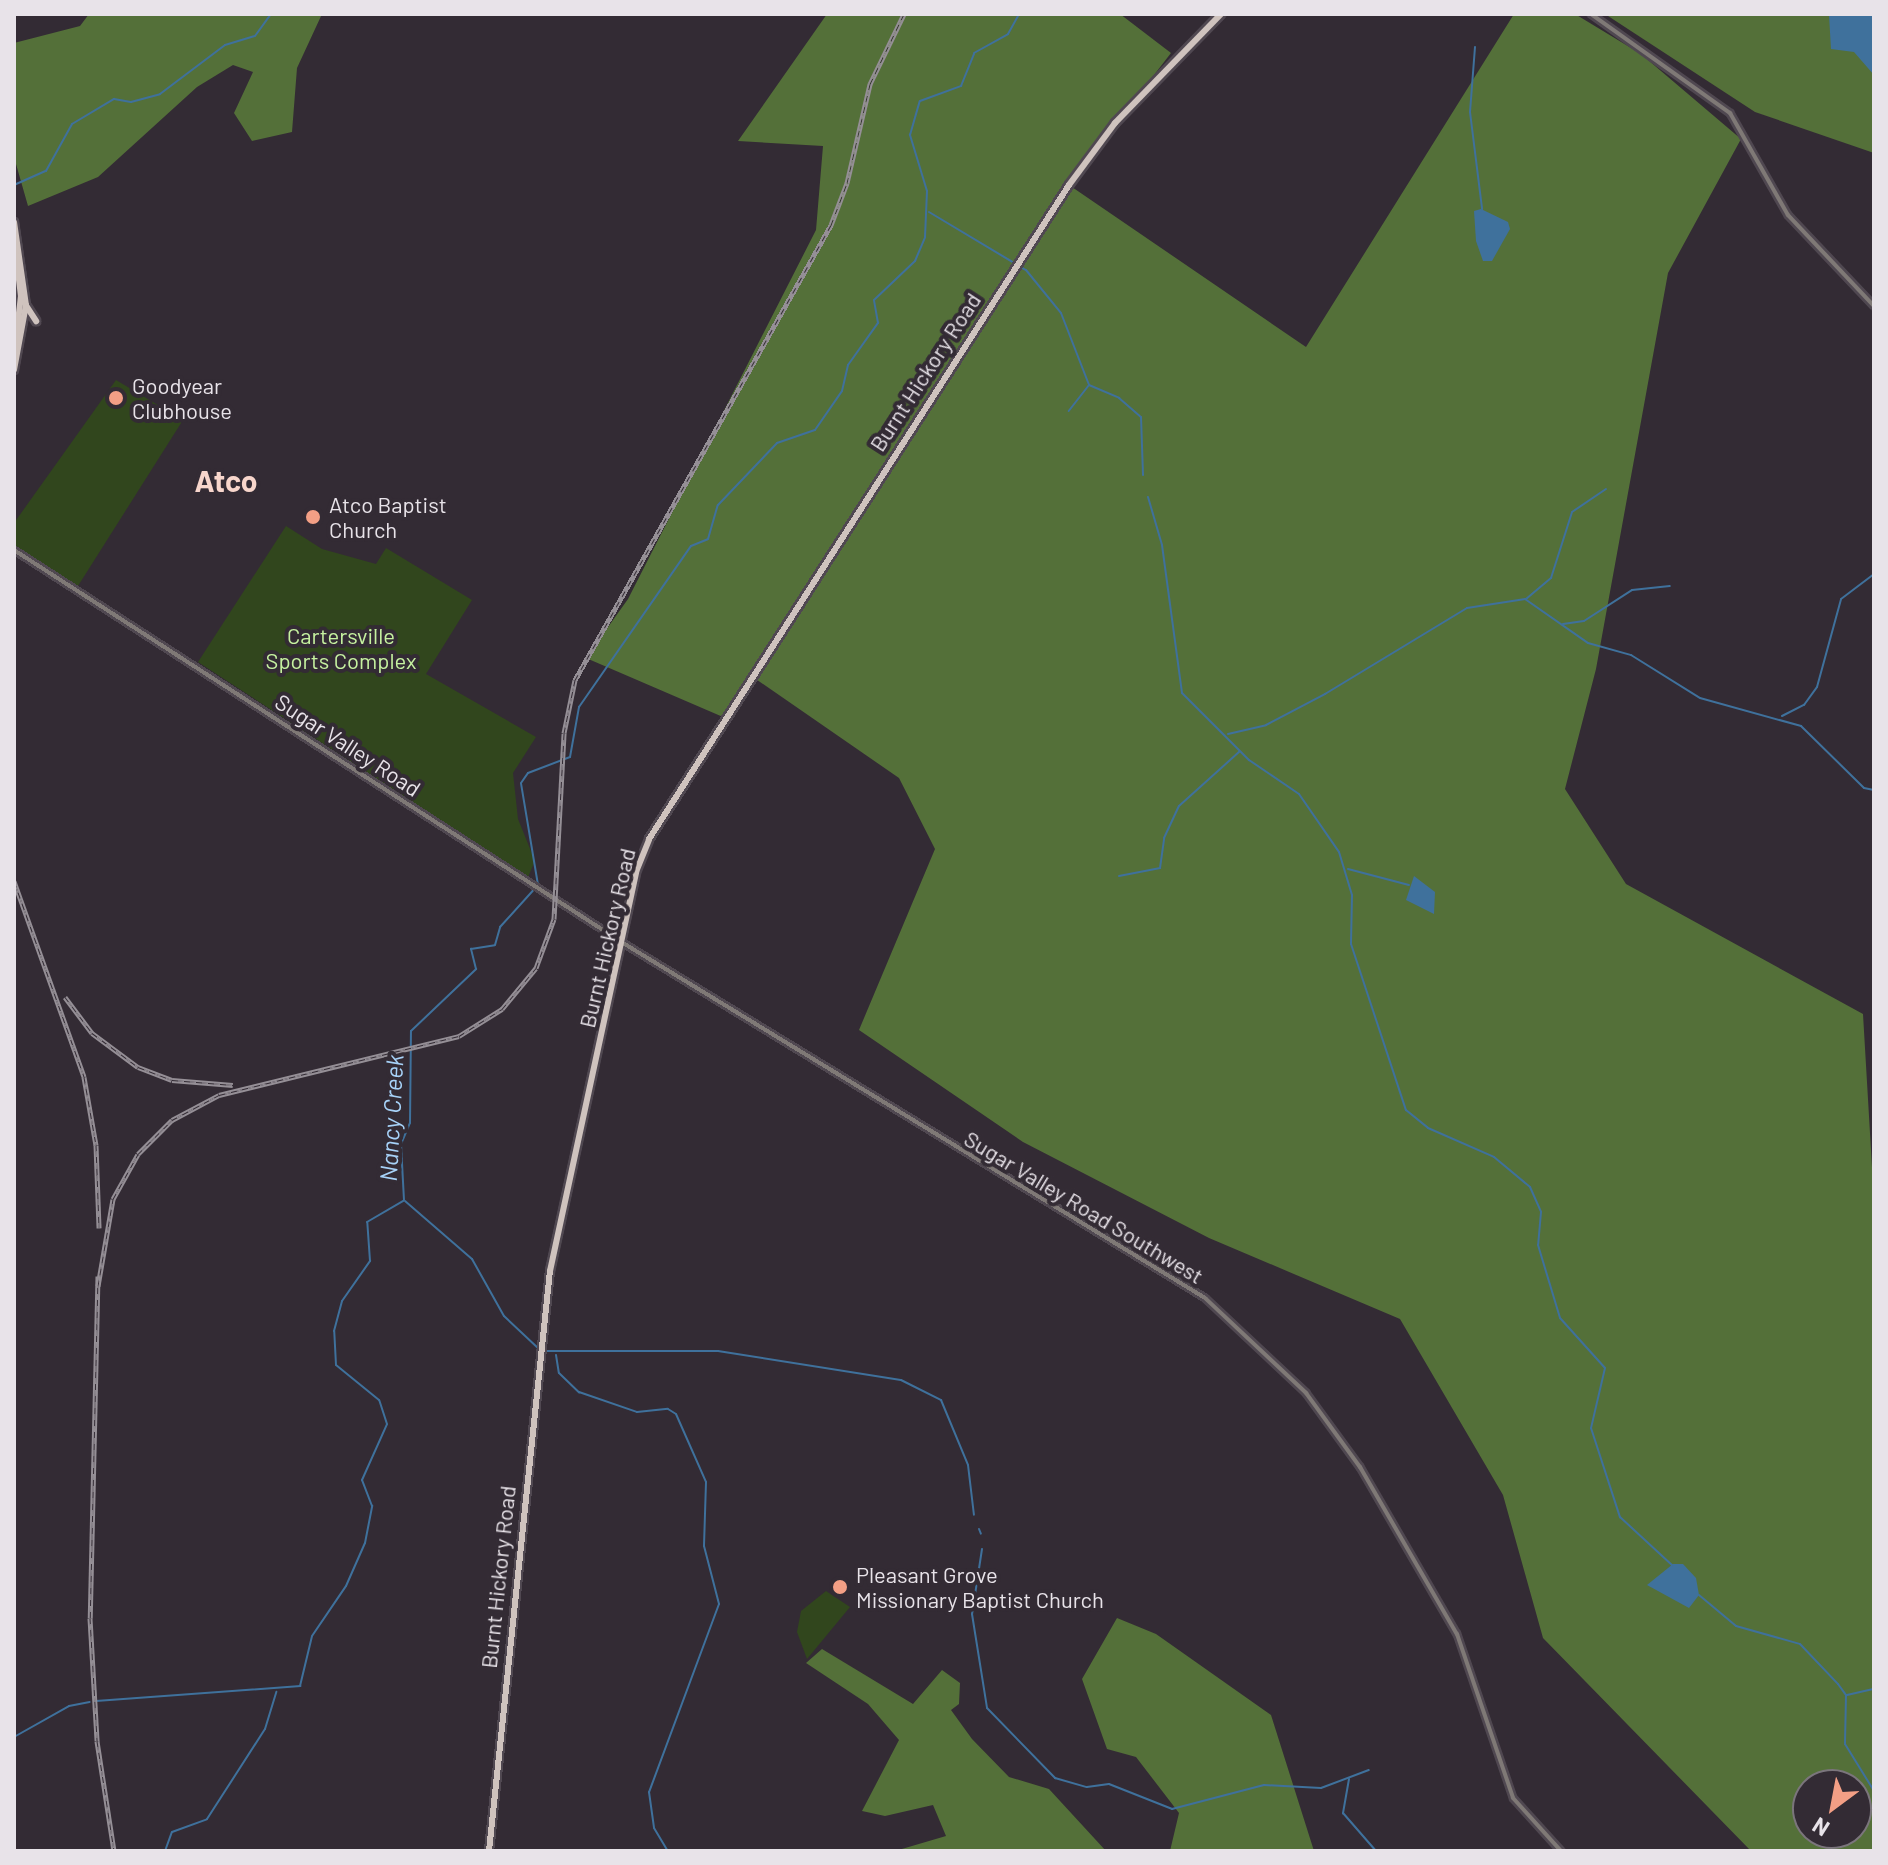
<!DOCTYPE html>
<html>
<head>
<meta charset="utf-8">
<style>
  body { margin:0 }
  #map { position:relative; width:1888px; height:1865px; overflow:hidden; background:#332b34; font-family:Barlow,sans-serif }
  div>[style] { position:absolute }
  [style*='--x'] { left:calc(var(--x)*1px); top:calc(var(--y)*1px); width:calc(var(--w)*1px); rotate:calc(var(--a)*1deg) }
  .green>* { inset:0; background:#31461d }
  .forest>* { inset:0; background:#547039 }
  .water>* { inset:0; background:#3f719c }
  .stream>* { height:2px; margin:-1px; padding:0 1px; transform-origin:1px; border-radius:1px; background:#3f719c }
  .roads { filter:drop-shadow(2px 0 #504851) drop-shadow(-2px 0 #504851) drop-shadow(0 2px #504851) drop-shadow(0 -2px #504851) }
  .minor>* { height:4px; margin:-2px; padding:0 2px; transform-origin:2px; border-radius:2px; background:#7f7976 }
  .major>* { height:6px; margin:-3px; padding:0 3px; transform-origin:3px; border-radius:3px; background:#cfc3be }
  .rail>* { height:5px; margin-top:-2.5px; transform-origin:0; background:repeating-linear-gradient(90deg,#332b34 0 6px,#958f96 0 12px); box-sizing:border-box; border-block:2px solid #958f96 }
  .dots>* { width:22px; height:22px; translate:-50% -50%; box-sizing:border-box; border:4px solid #332b34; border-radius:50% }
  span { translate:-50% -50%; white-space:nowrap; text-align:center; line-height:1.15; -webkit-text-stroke:8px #332b34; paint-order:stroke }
  .street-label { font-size:22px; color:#e8e3e9 }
  .poi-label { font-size:22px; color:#e8e3e9 }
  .left { translate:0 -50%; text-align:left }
  .park-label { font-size:22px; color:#c6f2a0 }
  .water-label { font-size:24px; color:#a7d2f8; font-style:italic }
  .district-label { font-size:30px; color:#f8d6cc; font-weight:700 }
  .frame { position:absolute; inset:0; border:16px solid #e8e3e9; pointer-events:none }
  .north { position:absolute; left:1792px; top:1769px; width:80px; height:80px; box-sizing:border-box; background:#332b34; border:2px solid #7b757c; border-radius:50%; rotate:212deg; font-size:22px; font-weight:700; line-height:32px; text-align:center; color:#e8e3e9 }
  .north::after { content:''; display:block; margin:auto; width:28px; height:36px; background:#f39f85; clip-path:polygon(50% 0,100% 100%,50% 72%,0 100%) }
</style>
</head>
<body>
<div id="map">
  <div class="green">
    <i style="clip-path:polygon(116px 380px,183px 420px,78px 586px,14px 546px,14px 523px)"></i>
    <i style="clip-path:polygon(286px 526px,322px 549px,376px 564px,386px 548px,472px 600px,426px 674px,536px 737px,513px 773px,518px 819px,535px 861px,528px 877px,198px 662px)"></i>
    <i style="clip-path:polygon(826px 1591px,850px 1607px,807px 1659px,797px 1632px,801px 1611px)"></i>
  </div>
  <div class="forest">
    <i style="clip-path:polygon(89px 14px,322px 14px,297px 68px,292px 132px,252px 141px,234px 113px,253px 72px,233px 65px,197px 87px,98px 177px,28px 206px,14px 157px,14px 43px,80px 26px)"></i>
    <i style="clip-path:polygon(evenodd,827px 14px,1120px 14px,1171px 53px,1069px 185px,1306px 347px,1514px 14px,1575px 14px,1641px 54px,1741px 139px,1668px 273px,1596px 669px,1565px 789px,1626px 884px,1863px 1014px,1874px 1201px,1874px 1851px,1751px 1851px,1543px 1638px,1503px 1495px,1400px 1319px,1209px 1238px,1023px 1142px,859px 1030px,935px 849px,899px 778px,750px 675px,723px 717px,586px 658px,628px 599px,816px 230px,823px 146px,738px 141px,827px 14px,1808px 1785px,1856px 1785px,1856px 1833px,1808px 1833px,1808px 1785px)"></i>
    <i style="clip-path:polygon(1605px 14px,1874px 14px,1874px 153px,1755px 112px)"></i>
    <i style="clip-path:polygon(1117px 1618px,1156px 1634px,1271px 1715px,1314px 1851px,1170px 1851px,1179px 1813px,1136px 1757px,1107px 1749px,1082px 1679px)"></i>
    <i style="clip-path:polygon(822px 1649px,913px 1704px,942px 1670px,960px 1683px,959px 1704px,951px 1710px,972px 1739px,1009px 1777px,1049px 1789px,1106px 1851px,895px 1851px,946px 1836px,933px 1805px,885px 1816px,862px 1811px,899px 1740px,868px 1704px,806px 1663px)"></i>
  </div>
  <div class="water">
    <i style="clip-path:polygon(1874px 14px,1874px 75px,1854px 52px,1831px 49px,1829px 15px)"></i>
    <i style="clip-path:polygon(1481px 209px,1508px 222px,1510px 229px,1492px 261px,1483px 261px,1476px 241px,1474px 211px)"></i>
    <i style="clip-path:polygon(1414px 876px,1435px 892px,1434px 914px,1406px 900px)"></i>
    <i style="clip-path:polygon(1673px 1564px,1683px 1564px,1696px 1578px,1699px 1595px,1689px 1608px,1647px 1585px)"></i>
  </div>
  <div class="stream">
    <i style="--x:1475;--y:47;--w:65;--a:94.4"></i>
    <i style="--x:1470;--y:112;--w:98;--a:82.9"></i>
    <i style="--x:14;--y:185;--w:35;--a:-24"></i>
    <i style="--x:46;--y:171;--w:54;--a:-61"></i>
    <i style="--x:72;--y:124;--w:49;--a:-30.8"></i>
    <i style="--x:114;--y:99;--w:17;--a:10"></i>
    <i style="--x:131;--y:102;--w:30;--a:-15"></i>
    <i style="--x:160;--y:94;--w:81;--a:-37"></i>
    <i style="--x:225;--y:45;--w:31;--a:-17"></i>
    <i style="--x:255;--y:36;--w:27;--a:-54"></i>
    <i style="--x:929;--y:212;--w:113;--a:30.9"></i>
    <i style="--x:1026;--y:270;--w:55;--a:50.9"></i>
    <i style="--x:1061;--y:313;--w:77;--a:68.7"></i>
    <i style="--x:1089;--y:385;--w:33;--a:128"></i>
    <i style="--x:1089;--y:385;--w:33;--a:23"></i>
    <i style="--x:1119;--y:398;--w:29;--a:41"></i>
    <i style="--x:1141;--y:417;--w:58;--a:88"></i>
    <i style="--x:1148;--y:497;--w:50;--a:73.7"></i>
    <i style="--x:1162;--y:545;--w:149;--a:82.3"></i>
    <i style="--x:1182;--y:693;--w:95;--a:45"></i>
    <i style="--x:1249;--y:760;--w:60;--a:34.2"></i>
    <i style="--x:1299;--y:794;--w:70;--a:55.4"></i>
    <i style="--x:1339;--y:852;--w:45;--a:73.2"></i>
    <i style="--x:1352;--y:895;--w:49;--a:91.2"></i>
    <i style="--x:1351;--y:944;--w:175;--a:71.7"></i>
    <i style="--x:1406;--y:1110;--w:28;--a:39"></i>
    <i style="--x:1428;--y:1128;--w:72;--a:23.7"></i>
    <i style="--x:1494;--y:1157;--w:47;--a:39.8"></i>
    <i style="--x:1530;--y:1187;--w:27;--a:66"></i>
    <i style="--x:1541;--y:1212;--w:33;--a:95"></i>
    <i style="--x:1538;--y:1245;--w:76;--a:73.2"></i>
    <i style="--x:1560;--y:1318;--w:67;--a:48"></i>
    <i style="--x:1605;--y:1368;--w:62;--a:103.1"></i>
    <i style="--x:1591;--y:1428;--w:94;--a:72"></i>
    <i style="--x:1620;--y:1517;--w:71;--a:42.7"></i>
    <i style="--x:1526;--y:599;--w:33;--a:-40"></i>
    <i style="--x:1551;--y:578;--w:69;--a:-72.3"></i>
    <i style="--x:1572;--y:512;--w:41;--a:-34.1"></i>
    <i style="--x:1563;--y:624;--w:21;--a:-8"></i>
    <i style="--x:1584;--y:621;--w:57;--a:-32.9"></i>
    <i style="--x:1632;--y:590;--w:38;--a:-6"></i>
    <i style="--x:1782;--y:716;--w:25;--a:-27"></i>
    <i style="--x:1804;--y:705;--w:22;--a:-54"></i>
    <i style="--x:1817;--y:687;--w:91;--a:-74.7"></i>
    <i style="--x:1841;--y:599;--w:41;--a:-37.1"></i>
    <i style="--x:1228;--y:734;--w:39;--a:-13"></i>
    <i style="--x:1266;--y:725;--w:67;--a:-27.7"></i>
    <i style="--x:1325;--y:694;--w:166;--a:-31.2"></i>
    <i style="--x:1467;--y:608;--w:59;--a:-8.8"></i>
    <i style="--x:1525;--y:599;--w:77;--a:34.9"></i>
    <i style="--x:1588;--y:643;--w:45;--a:15.6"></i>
    <i style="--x:1631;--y:655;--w:81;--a:31.9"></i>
    <i style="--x:1700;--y:698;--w:105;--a:15.5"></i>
    <i style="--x:1801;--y:726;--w:88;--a:44.5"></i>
    <i style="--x:1864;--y:788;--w:10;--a:11"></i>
    <i style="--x:1348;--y:869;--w:63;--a:14.7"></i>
    <i style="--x:1119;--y:876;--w:42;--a:-11"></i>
    <i style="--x:1160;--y:868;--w:30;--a:-82"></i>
    <i style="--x:1164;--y:838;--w:35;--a:-65"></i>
    <i style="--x:1179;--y:806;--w:81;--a:-42"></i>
    <i style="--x:404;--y:1200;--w:56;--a:-93.1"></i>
    <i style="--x:401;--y:1144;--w:23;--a:-67"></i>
    <i style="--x:410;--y:1123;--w:92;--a:-89.4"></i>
    <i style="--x:411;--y:1031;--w:90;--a:-43.6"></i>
    <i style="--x:476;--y:969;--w:21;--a:-104"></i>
    <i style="--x:471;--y:949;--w:24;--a:-9"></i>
    <i style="--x:495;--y:945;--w:19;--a:-74"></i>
    <i style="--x:500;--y:927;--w:57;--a:-47.9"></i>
    <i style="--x:538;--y:885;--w:103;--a:-99.5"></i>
    <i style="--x:521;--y:783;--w:12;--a:-55"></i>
    <i style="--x:528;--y:773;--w:45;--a:-20.9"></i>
    <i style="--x:570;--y:757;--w:51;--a:-79.8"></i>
    <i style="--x:579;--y:707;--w:196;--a:-55.2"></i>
    <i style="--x:691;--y:546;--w:18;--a:-22"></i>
    <i style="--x:708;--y:539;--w:35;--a:-74"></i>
    <i style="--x:718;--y:505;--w:86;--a:-46.4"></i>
    <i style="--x:777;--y:443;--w:40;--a:-18.9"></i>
    <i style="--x:815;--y:430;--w:47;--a:-55.3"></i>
    <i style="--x:842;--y:391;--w:27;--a:-77"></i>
    <i style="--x:848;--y:365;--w:52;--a:-54.5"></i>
    <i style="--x:878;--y:323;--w:23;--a:-100"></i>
    <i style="--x:874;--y:300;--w:57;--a:-43.6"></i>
    <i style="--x:915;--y:261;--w:26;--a:-67"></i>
    <i style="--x:925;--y:237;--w:46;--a:-87.5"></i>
    <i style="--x:927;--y:191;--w:59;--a:-106.9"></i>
    <i style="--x:910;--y:135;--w:35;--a:-74"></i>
    <i style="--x:920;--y:101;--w:44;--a:-20.1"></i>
    <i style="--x:961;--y:86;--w:35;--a:-68"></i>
    <i style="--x:974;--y:53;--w:39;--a:-29"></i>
    <i style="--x:1008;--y:34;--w:23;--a:-61"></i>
    <i style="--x:405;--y:1201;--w:89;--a:40.9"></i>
    <i style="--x:472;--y:1259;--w:65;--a:60.7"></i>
    <i style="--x:504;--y:1316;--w:47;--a:43.3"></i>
    <i style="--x:544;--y:1351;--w:174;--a:0"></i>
    <i style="--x:718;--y:1351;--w:185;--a:9"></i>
    <i style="--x:901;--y:1380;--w:45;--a:26.6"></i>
    <i style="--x:941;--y:1400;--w:70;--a:67.4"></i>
    <i style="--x:968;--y:1465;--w:50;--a:83.2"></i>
    <i style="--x:556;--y:1355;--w:18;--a:81"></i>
    <i style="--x:559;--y:1373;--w:28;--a:44"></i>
    <i style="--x:579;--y:1392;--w:61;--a:19"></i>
    <i style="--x:637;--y:1412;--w:31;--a:-6"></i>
    <i style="--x:668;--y:1409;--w:9;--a:32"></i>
    <i style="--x:676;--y:1414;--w:74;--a:66.2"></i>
    <i style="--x:706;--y:1482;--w:64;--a:91.8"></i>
    <i style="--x:704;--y:1546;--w:60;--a:75.5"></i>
    <i style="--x:719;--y:1604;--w:201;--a:110.4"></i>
    <i style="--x:649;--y:1792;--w:36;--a:82"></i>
    <i style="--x:654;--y:1828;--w:27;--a:59"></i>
    <i style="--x:979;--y:1529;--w:5;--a:68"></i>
    <i style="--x:982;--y:1549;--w:66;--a:98.7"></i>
    <i style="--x:972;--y:1614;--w:95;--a:80.9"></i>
    <i style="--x:987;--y:1708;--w:98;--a:45.8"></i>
    <i style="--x:1055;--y:1778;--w:33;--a:16"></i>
    <i style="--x:1087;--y:1787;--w:22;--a:-8"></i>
    <i style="--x:1109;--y:1784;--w:68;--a:21.6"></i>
    <i style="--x:1172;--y:1809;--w:95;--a:-14.6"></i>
    <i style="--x:1264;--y:1785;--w:57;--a:3"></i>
    <i style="--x:1321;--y:1788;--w:51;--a:-20.6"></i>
    <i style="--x:1699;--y:1595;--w:48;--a:40"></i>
    <i style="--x:1736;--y:1626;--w:66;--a:15.7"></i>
    <i style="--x:1800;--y:1644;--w:55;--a:46.5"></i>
    <i style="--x:1838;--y:1684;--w:14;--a:54"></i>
    <i style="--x:1846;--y:1695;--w:49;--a:91.2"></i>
    <i style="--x:1845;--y:1744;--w:55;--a:58.3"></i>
    <i style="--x:1847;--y:1695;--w:28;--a:-13"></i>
    <i style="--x:96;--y:1701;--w:205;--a:-4.2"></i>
    <i style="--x:300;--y:1686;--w:51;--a:-76.5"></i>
    <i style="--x:312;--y:1636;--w:60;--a:-55.8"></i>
    <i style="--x:346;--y:1586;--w:47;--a:-66.2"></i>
    <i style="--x:365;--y:1543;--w:38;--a:-79"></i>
    <i style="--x:372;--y:1506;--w:28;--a:-111"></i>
    <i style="--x:362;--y:1480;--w:61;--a:-65.9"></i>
    <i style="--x:387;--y:1424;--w:25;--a:-108"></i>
    <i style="--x:379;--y:1400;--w:55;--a:-140.9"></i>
    <i style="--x:336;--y:1365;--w:34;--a:-93"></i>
    <i style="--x:334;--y:1331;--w:31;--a:-75"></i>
    <i style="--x:342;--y:1301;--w:49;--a:-55"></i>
    <i style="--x:370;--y:1261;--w:39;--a:-94"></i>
    <i style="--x:367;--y:1222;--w:42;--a:-30.3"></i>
    <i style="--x:14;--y:1737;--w:63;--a:-29.4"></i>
    <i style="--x:69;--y:1706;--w:21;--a:-11"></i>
    <i style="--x:1349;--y:1779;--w:35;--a:100"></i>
    <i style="--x:1343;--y:1813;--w:50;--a:49"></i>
    <i style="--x:165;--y:1851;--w:20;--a:-70"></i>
    <i style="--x:172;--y:1832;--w:37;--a:-20"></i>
    <i style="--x:207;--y:1819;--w:107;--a:-57.2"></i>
    <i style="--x:265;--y:1729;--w:39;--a:-73"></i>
  </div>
  <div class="roads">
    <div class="minor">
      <i style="--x:1591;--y:14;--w:171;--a:35.5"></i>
      <i style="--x:1730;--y:113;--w:117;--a:60.4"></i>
      <i style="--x:1788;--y:215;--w:125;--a:46.6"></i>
      <i style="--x:14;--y:550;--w:725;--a:32.83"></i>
      <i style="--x:623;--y:943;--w:682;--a:31.38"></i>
      <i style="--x:1205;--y:1298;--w:139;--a:43.2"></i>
      <i style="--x:1306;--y:1393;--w:92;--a:53.9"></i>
      <i style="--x:1360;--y:1467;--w:193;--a:59.9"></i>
      <i style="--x:1457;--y:1634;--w:173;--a:71.1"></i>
      <i style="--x:1513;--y:1798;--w:72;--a:47.8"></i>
    </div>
    <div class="major">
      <i style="--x:14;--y:222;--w:84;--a:81.8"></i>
      <i style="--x:26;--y:305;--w:66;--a:100.5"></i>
      <i style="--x:14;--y:239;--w:57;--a:83"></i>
      <i style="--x:21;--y:296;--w:59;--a:96.8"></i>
      <i style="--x:27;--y:307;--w:17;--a:57"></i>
      <i style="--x:489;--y:1851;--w:583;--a:-84"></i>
      <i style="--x:550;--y:1271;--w:408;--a:-77.8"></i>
      <i style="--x:636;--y:872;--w:35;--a:-68"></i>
      <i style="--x:649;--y:839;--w:777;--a:-57.29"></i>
      <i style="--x:1069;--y:185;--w:77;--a:-53.4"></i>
      <i style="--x:1115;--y:123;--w:152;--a:-45.8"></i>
    </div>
  </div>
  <div class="rail">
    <i style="--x:14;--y:881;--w:208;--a:70.3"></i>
    <i style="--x:84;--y:1077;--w:69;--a:80"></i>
    <i style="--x:96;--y:1145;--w:83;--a:87.9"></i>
    <i style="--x:65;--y:997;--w:45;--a:53.1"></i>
    <i style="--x:92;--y:1033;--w:57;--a:36.5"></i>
    <i style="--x:138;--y:1067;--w:36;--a:21"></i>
    <i style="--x:172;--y:1080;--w:61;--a:4.7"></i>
    <i style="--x:98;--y:1276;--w:342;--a:91.3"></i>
    <i style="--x:90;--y:1618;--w:123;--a:86.7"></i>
    <i style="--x:97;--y:1741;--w:111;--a:81.2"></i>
    <i style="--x:98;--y:1286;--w:88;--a:-80.2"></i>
    <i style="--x:113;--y:1199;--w:51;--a:-60.9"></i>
    <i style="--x:138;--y:1154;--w:48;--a:-45"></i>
    <i style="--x:172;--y:1120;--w:53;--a:-28"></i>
    <i style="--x:219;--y:1095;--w:247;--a:-13.8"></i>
    <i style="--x:459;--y:1036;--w:51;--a:-32.1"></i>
    <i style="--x:502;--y:1009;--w:53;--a:-50.3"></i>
    <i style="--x:536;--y:968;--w:52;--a:-69.8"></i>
    <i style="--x:554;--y:919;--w:186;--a:-86.9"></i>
    <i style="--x:564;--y:733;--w:54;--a:-78.3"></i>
    <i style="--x:575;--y:680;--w:522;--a:-60.64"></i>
    <i style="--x:831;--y:225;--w:45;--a:-69.1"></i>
    <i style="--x:847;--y:183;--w:102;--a:-76.9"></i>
    <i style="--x:870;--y:84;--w:78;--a:-64.1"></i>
  </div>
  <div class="dots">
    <i style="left:116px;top:398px;background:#f39f85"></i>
    <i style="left:313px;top:517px;background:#f39f85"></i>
    <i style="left:840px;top:1587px;background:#f39f85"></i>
  </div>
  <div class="street-label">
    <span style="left:925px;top:372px;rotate:-57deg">Burnt Hickory Road</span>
    <span style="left:348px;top:745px;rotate:33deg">Sugar Valley Road</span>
    <span style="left:607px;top:938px;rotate:-77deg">Burnt Hickory Road</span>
    <span style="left:1084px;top:1207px;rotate:31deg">Sugar Valley Road Southwest</span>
    <span style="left:498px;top:1577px;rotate:-84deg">Burnt Hickory Road</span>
  </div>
  <div class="poi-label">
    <span class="left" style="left:132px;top:398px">Goodyear<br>Clubhouse</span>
    <span class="left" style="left:329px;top:517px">Atco Baptist<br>Church</span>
    <span class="left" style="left:856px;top:1587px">Pleasant Grove<br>Missionary Baptist Church</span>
  </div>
  <div class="park-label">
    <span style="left:341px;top:648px">Cartersville<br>Sports Complex</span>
  </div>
  <div class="water-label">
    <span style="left:391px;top:1118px;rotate:-87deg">Nancy Creek</span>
  </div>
  <div class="district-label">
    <span style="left:226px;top:480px">Atco</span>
  </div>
  <div class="frame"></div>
  <div class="north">N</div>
</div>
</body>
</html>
